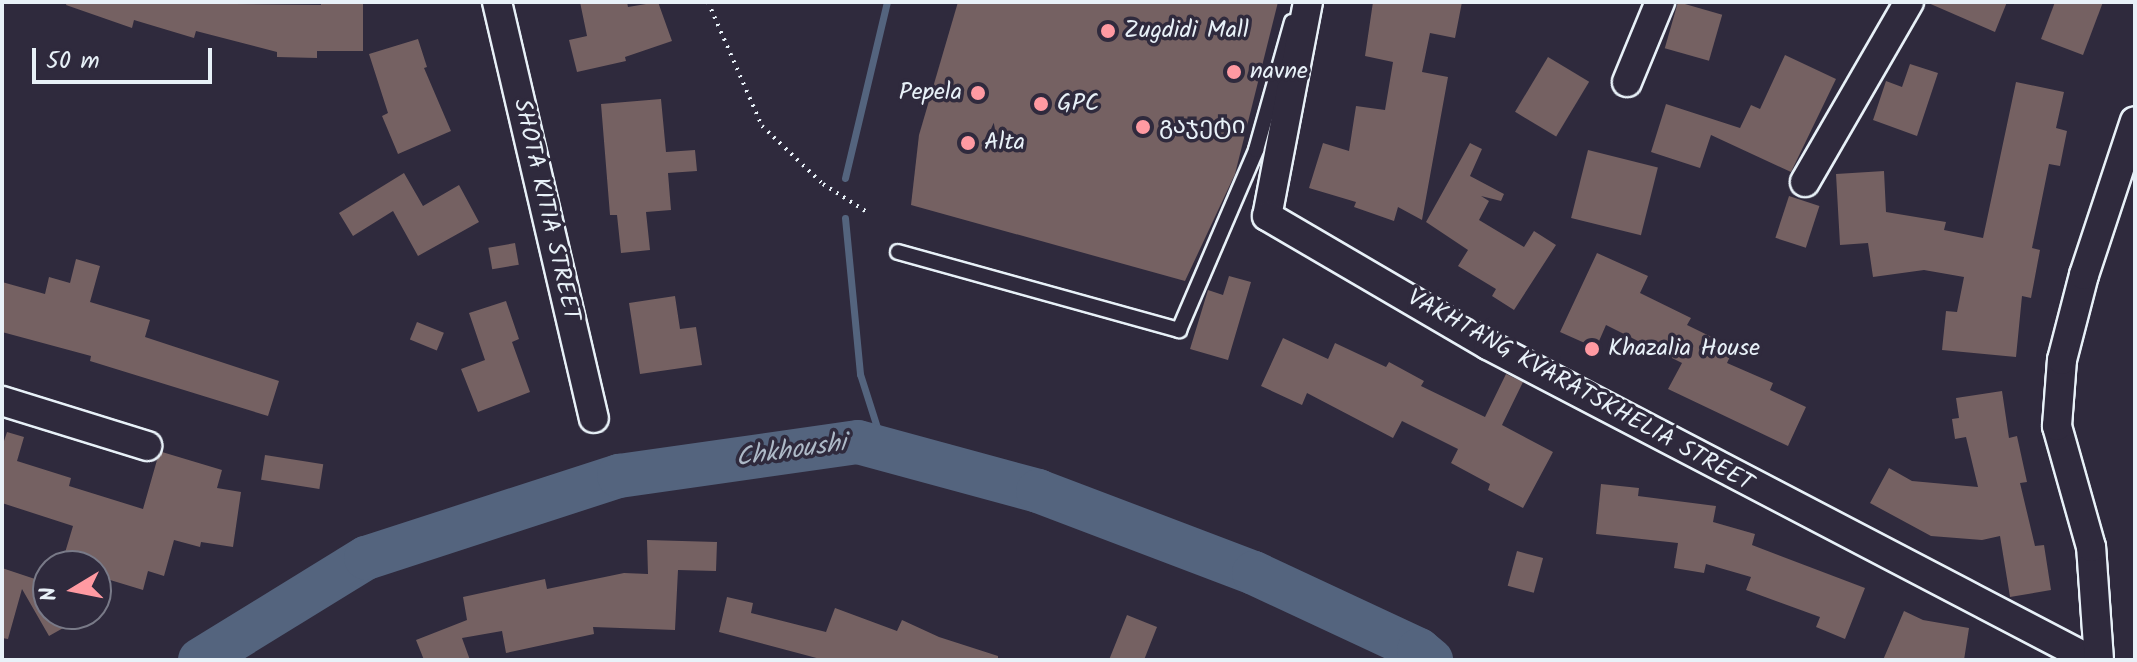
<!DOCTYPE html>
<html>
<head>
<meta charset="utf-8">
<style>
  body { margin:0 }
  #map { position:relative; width:2137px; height:662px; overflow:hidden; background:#2f2a3d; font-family:Kalam,"Noto Sans Georgian",sans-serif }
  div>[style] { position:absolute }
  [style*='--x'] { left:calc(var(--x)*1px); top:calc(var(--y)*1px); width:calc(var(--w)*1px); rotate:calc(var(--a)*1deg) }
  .stream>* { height:7px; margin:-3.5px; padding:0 3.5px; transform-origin:3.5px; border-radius:3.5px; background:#54647e }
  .river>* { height:44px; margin:-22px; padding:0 22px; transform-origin:22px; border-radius:22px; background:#54647e }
  .building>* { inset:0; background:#756162; transform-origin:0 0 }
  .path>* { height:4px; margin-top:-2px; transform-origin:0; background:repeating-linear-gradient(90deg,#e8f1f8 0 2px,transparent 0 8px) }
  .roads { filter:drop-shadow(2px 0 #e8f1f8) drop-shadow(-2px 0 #e8f1f8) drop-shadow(0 2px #e8f1f8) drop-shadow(0 -2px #e8f1f8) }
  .service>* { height:14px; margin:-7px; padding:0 7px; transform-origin:7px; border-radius:7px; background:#2f2a3d }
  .minor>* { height:28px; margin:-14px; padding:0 14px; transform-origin:14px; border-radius:14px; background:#2f2a3d }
  .dots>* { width:22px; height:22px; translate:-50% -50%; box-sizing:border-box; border:4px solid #2f2a3d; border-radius:50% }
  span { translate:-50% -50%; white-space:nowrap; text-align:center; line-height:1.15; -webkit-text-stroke:7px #2f2a3d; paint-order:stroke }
  .poi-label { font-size:24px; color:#e8f1f8 }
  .left { translate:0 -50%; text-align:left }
  .right { translate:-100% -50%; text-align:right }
  .street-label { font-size:24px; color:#e8f1f8 }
  .water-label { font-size:26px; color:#adb9c7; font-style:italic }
  .frame { position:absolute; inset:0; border:4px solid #e8f1f8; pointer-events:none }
  .north { position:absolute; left:32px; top:550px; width:80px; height:80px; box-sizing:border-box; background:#2f2a3d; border:2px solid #797a88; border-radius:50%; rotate:260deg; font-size:22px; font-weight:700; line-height:32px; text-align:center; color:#e8f1f8 }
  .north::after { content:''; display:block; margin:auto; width:28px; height:36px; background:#ff9aa2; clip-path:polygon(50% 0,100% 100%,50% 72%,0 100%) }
  .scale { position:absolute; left:32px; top:48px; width:180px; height:36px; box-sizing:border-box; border:4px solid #e8f1f8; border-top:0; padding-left:10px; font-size:24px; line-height:28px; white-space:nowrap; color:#e8f1f8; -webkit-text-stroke:6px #2f2a3d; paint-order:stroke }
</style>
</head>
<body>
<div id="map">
  <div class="stream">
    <i style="--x:845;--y:178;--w:181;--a:-76.6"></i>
    <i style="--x:845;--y:218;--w:157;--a:84.5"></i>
    <i style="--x:860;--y:374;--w:79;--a:72.3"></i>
  </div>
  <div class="river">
    <i style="--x:200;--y:660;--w:195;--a:-31.6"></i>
    <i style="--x:366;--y:558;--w:266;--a:-18"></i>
    <i style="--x:619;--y:476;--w:241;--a:-8.1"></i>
    <i style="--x:858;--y:442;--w:187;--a:15.2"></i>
    <i style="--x:1038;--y:491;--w:231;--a:20.8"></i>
    <i style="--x:1254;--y:573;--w:182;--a:25"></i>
    <i style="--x:1419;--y:650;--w:16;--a:40"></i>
  </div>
  <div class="building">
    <i style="clip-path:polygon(67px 2px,321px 5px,321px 2px,363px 2px,363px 51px,317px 51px,317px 58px,277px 57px,277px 52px,196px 31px,194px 38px,134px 20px,132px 28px,66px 5px)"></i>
    <i style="clip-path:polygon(580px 2px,627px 2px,628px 7px,658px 2px,672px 41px,625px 57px,626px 61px,577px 72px,569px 40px,587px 36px)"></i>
    <i style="clip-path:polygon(958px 2px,1278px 2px,1235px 174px,1185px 281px,911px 205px,919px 135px)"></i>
    <i style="clip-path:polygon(1373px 2px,1462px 2px,1455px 38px,1430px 33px,1422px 72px,1448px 77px,1422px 220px,1398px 207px,1394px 221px,1354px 207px,1356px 202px,1309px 188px,1323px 143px,1349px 151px,1356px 106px,1385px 110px,1393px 62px,1365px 56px)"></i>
    <i style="left:1678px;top:2px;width:46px;height:48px;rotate:16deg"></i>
    <i style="clip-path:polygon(1926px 2px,2007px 2px,1995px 32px)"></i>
    <i style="clip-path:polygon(2055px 2px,2103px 2px,2083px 55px,2041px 39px)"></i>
    <i style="clip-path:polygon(418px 39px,427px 67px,424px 68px,451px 131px,398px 154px,382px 116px,388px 113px,369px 54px)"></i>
    <i style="clip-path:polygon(1785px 55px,1836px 79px,1791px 172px,1711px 135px,1700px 168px,1651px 152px,1666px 104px,1740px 128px,1751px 105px,1760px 109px)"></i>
    <i style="left:1548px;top:57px;width:48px;height:64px;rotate:31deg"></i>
    <i style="clip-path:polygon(1910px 64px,1938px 73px,1917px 136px,1873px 120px,1886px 81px,1902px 87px)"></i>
    <i style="clip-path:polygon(2016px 82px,2064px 92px,2056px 128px,2067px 131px,2060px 166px,2049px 164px,2032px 248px,2040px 250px,2031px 298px,2022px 296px,2016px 357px,1942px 350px,1946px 311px,1957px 312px,1964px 277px,1924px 270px,1873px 277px,1868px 243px,1840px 245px,1836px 174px,1884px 171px,1886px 212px,1946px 222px,1944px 230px,1983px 238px)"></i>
    <i style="clip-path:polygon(661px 99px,666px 152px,695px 150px,697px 171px,668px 173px,671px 210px,646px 212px,650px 250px,621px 253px,617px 215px,610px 215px,601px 104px)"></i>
    <i style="clip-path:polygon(1470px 143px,1482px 149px,1470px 176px,1504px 194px,1501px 201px,1481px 196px,1489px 201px,1479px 220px,1524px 247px,1534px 231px,1556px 245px,1514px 310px,1492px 296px,1496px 289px,1458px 266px,1468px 250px,1426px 222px)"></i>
    <i style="left:1588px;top:150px;width:72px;height:70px;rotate:14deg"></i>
    <i style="clip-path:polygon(404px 173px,423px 206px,459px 185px,479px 222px,418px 256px,393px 211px,353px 236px,339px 213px)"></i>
    <i style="left:1789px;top:196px;width:32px;height:44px;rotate:18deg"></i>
    <i style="left:515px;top:243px;width:22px;height:27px;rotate:80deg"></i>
    <i style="clip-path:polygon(1597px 253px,1648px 276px,1640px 293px,1691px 318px,1687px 325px,1734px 348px,1727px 363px,1773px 383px,1770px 390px,1806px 407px,1788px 446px,1668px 389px,1682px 363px,1606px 325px,1596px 348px,1560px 332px)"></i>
    <i style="clip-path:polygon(76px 259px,100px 266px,90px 302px,150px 320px,145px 337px,279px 381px,268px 416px,90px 361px,91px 356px,2px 332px,2px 282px,45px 294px,49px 277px,70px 283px)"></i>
    <i style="clip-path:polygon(1229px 276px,1251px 282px,1228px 360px,1190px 349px,1208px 290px,1223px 295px)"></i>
    <i style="clip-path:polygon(675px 296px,680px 329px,696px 327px,702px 365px,640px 374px,629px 303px)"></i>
    <i style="clip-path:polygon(506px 301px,519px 339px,512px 342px,530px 392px,478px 412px,461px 369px,485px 360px,469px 313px)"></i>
    <i style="left:417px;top:322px;width:29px;height:19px;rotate:22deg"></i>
    <i style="clip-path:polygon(1283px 338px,1328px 359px,1335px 343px,1386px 367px,1389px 362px,1424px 381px,1421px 386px,1485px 417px,1506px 374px,1523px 382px,1502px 425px,1553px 452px,1523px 508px,1488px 490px,1490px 484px,1451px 463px,1458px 449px,1402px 421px,1393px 438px,1307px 393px,1302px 405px,1261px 386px)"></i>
    <i style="clip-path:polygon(2002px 391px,2009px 438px,2017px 436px,2027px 482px,2020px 483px,2035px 546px,2044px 545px,2051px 590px,2010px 597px,2000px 536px,1982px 540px,1931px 536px,1870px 503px,1889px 468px,1912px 481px,1978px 487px,1966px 437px,1955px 439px,1952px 419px,1959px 418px,1956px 398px)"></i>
    <i style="clip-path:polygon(7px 432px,24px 437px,17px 461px,71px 478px,69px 486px,143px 509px,157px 460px,162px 452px,222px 470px,217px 488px,241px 492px,233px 547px,201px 542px,200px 547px,174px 540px,164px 576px,148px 571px,143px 590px,97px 576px,100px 566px,61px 566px,73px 526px,2px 503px,2px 447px)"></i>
    <i style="left:265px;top:455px;width:59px;height:25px;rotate:9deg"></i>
    <i style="clip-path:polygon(1601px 484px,1639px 488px,1638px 496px,1716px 506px,1713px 522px,1755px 534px,1752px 545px,1865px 588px,1845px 639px,1816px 627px,1820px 617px,1746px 590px,1751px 577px,1706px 564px,1704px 573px,1674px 568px,1678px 543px,1596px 534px)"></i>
    <i style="clip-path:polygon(647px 540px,717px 542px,716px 571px,678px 570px,675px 630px,593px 627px,594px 634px,506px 653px,502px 631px,462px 638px,470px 660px,424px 660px,416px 640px,467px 620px,463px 597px,545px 579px,547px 589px,624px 573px,648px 574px)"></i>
    <i style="left:1517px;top:551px;width:27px;height:36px;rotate:15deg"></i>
    <i style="clip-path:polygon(2px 568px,38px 580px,48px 574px,48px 614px,88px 614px,49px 636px,22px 589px,8px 639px,2px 638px)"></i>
    <i style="clip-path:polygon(727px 597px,753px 603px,751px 613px,826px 632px,835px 608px,897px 631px,902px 620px,939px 637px,998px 656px,998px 660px,824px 660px,719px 632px)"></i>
    <i style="clip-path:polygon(1904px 611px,1923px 620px,1969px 628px,1964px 660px,1883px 660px)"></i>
    <i style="clip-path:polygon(1127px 615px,1157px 627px,1144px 660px,1109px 660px)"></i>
  </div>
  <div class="path">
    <i style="--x:708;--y:2;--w:135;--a:66.5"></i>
    <i style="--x:762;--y:126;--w:84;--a:43.6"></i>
    <i style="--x:823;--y:184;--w:52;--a:32.5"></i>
  </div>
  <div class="roads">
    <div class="service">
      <i style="--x:898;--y:252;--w:292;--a:15.5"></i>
      <i style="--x:1179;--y:330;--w:196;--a:-66.8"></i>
      <i style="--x:1256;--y:150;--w:133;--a:-74.3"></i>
    </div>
    <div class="minor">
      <i style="--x:497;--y:2;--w:427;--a:76.9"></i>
      <i style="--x:1308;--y:2;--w:218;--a:100.8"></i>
      <i style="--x:1267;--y:216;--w:256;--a:30.3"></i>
      <i style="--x:1488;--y:345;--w:680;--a:27.58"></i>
      <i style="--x:1627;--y:82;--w:87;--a:-67.6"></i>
      <i style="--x:1805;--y:182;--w:208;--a:-60"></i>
      <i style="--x:2;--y:401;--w:152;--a:17.2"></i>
      <i style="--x:2099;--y:660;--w:113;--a:-94"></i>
      <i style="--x:2091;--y:547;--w:126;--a:-105.7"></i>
      <i style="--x:2057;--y:426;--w:66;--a:-85.7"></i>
      <i style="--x:2062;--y:360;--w:88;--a:-75.5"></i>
      <i style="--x:2084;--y:275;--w:162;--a:-71.7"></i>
    </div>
  </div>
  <div class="dots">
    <i style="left:1108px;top:31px;background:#ff9aa2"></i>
    <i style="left:1234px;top:72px;background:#ff9aa2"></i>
    <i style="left:978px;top:93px;background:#ff9aa2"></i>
    <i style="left:1041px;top:104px;background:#ff9aa2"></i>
    <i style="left:1143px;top:127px;background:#ff9aa2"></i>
    <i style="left:968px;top:143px;background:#ff9aa2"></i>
    <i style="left:1592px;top:349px;background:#ff9aa2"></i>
  </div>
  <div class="poi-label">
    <span class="left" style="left:1124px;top:31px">Zugdidi Mall</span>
    <span class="left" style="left:1250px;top:72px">navne</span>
    <span class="right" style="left:962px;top:93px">Pepela</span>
    <span class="left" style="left:1057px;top:104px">GPC</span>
    <span class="left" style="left:1159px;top:127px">გაჯეტი</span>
    <span class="left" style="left:984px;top:143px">Alta</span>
    <span class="left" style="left:1608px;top:349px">Khazalia House</span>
  </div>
  <div class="street-label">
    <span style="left:546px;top:210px;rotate:77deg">SHOTA KITIA STREET</span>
    <span style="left:1580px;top:391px;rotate:29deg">VAKHTANG KVARATSKHELIA STREET</span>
  </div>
  <div class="water-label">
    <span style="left:791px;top:452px;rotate:-8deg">Chkhoushi</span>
  </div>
  <div class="frame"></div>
  <div class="north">N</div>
  <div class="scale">50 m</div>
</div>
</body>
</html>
